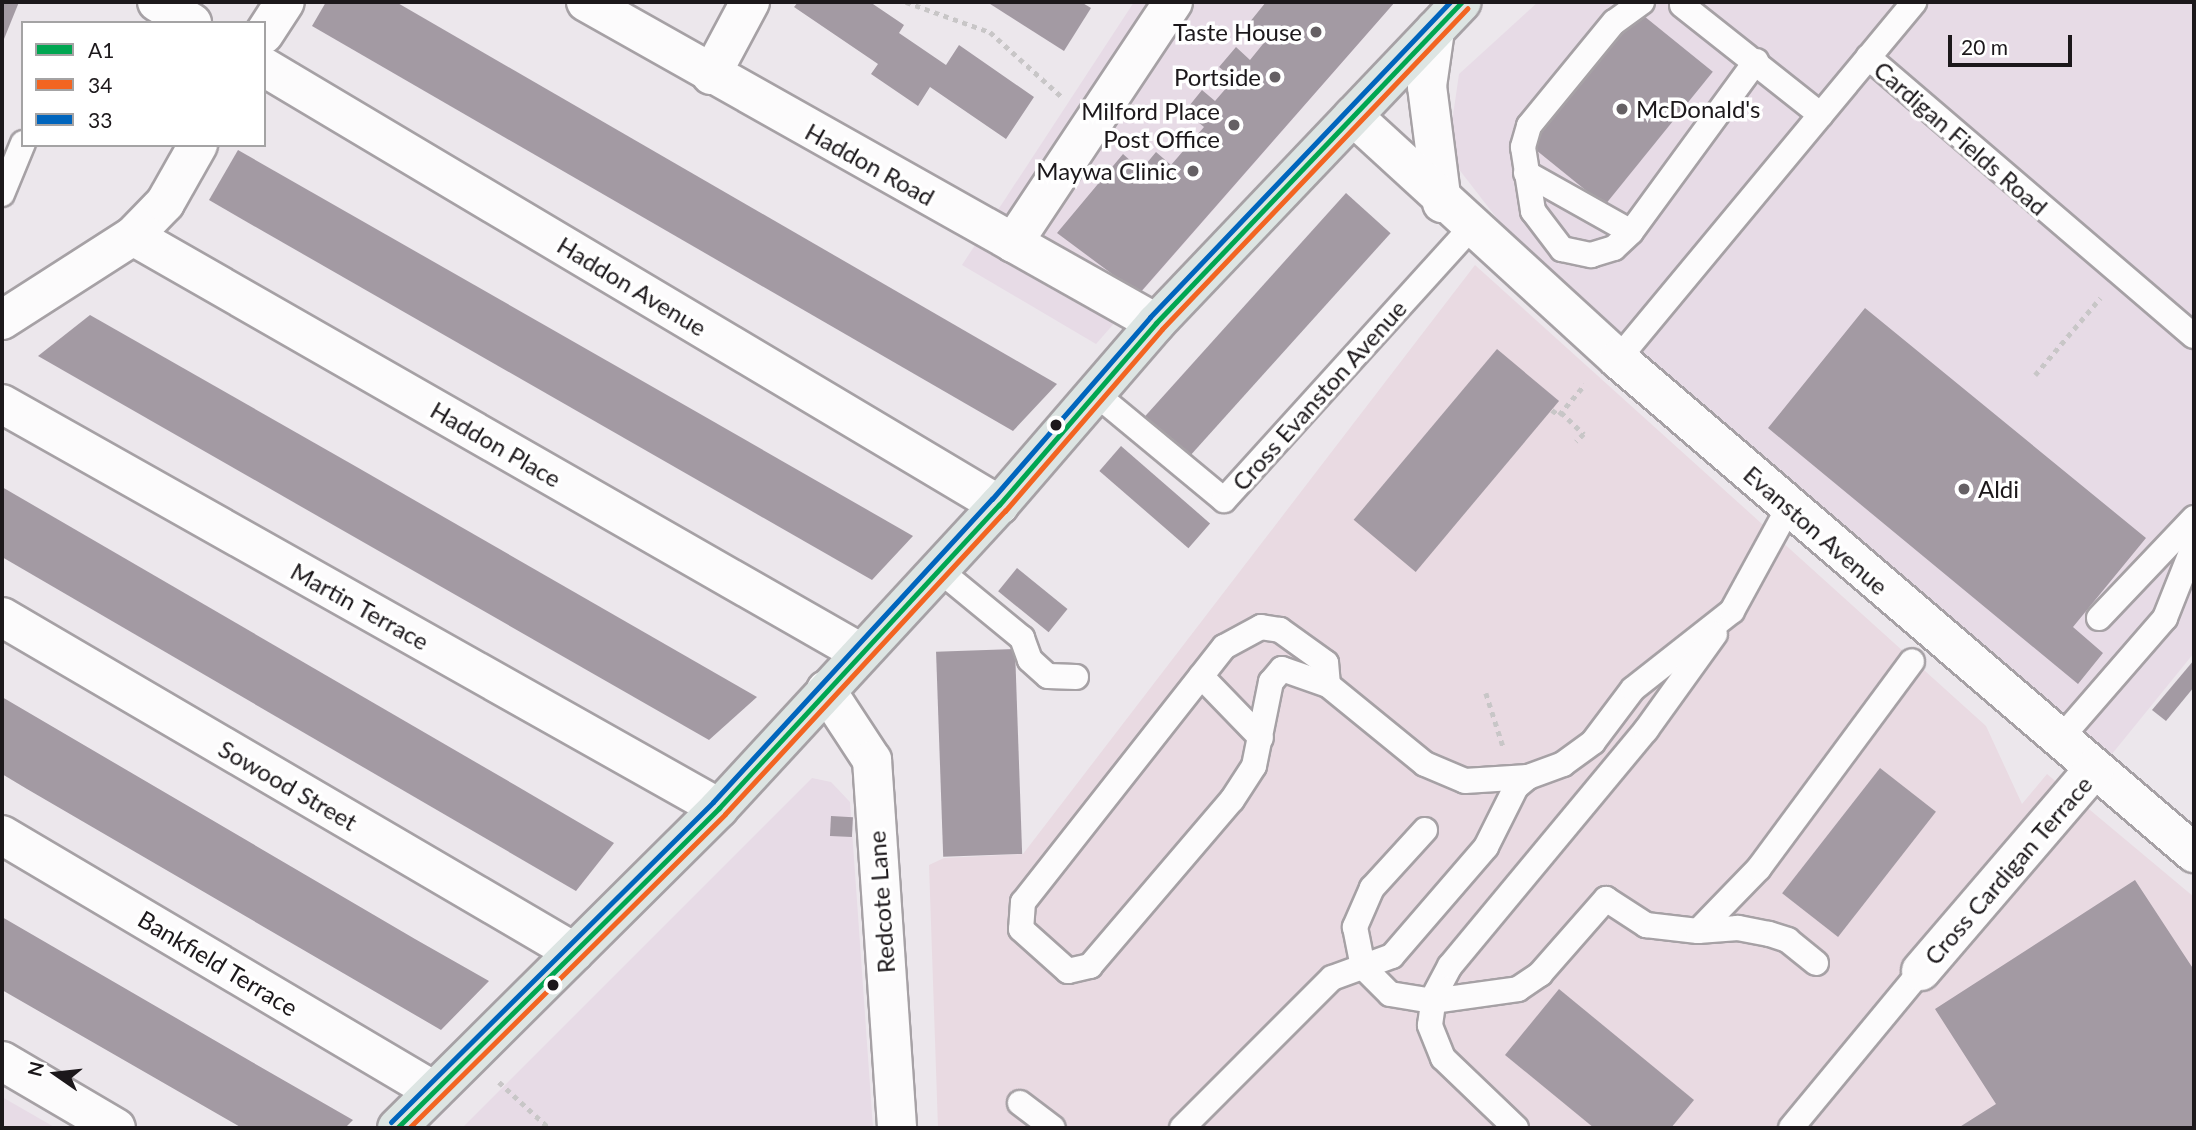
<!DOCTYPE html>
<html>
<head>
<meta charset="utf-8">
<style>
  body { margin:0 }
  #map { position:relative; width:2196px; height:1130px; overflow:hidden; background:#ece7ec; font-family:Lato,sans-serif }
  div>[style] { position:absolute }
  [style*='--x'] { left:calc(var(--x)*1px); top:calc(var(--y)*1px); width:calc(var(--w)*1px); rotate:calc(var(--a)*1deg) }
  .built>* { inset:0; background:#e7dbe6 }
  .industrial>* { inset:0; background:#e9dae2 }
  .building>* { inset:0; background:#a39aa3; transform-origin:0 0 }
  .path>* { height:4.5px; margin-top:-2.25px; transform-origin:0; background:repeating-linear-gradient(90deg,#c8c6c7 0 5px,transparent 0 10px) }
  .roads { filter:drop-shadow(2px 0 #a6a1a5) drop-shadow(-2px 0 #a6a1a5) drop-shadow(0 2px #a6a1a5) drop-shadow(0 -2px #a6a1a5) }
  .service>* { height:24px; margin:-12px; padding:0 12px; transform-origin:12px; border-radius:12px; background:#fcfbfc }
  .minor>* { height:38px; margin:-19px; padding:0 19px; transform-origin:19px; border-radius:19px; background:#fcfbfc }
  .primary>* { height:38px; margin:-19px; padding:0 19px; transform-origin:19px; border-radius:19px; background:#dde5e3 }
  .bus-1>* { height:5px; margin:-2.5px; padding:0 2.5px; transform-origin:2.5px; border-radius:2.5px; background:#00a651 }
  .bus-2>* { height:5px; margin:-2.5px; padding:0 2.5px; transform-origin:2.5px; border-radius:2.5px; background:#f26522 }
  .bus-3>* { height:5px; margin:-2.5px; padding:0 2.5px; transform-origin:2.5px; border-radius:2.5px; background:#0065bd }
  .dots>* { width:19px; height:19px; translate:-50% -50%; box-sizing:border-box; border:4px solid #fff; border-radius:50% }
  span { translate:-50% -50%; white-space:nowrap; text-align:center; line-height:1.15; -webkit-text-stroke:7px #fff; paint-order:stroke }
  .poi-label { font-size:24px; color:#1c181b }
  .right { translate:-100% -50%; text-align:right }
  .left { translate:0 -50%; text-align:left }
  .street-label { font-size:24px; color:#1c181b }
  .frame { position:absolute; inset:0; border:4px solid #1c181b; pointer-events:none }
  .legend { position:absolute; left:21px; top:21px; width:245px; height:126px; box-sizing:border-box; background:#fff; border:2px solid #a4a3a4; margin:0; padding:9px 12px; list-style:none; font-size:21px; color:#1c181b }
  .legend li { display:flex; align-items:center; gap:14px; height:35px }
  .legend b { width:35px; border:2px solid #a4a3a4 }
  .north { position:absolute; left:21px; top:1039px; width:70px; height:70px; -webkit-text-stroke:5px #fff; paint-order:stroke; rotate:284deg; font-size:19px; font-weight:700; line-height:28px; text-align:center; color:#1c181b }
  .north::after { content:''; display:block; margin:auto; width:24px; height:32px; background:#1c181b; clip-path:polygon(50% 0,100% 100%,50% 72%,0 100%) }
  .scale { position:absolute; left:1948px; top:35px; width:124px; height:32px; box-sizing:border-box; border:4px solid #1c181b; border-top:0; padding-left:9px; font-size:21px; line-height:24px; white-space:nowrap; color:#1c181b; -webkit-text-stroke:5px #fff; paint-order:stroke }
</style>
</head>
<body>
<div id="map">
  <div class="built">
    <i style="clip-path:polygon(1134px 2px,1395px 2px,1096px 344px,962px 265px)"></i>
    <i style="clip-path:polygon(1538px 2px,2194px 2px,2194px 653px,2112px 754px,1540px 274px,1458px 168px,1450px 136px,1459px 74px)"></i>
    <i style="clip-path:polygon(812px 778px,831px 782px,850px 802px,873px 1128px,462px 1128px)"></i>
    <i style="clip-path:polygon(2px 1097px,56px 1128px,2px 1128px)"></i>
  </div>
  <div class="industrial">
    <i style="clip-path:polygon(1475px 265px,1986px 726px,2022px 804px,2047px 774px,2194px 897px,2194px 1128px,938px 1128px,929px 865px,944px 858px,1023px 854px)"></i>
  </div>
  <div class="building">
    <i style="clip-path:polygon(2px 2px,19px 2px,2px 44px)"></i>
    <i style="clip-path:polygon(326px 2px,396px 2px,1057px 384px,1013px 431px,312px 26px)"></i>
    <i style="clip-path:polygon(798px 2px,870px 2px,904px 25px,899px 33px,946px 65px,959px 45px,1034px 97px,1006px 139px,930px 87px,918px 106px,871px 74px,878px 64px,794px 7px)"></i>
    <i style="clip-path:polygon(987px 2px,1081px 2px,1091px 8px,1064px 51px)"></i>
    <i style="clip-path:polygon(1266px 2px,1395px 2px,1139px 294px,1057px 233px,1123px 154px,1141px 170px,1156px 152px,1171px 165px,1204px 127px,1185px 111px,1202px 90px,1215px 101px,1234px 79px,1219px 67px,1236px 47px,1250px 60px,1267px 39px,1249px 23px)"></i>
    <i style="left:1639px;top:12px;width:95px;height:172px;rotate:39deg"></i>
    <i style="clip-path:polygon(238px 150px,702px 415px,913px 536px,872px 580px,240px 218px,209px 200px)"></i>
    <i style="left:1346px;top:193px;width:60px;height:307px;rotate:42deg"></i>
    <i style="clip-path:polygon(1865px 308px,2146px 538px,2073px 627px,2103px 653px,2078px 684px,1768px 428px)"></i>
    <i style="clip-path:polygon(90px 315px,355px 466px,757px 697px,709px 740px,38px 356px)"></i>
    <i style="left:1497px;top:349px;width:81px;height:223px;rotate:40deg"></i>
    <i style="left:1121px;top:446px;width:118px;height:33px;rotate:41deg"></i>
    <i style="clip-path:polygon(2px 487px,515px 785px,614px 843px,576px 891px,2px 557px)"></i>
    <i style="left:1017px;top:568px;width:65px;height:30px;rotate:39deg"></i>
    <i style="left:1015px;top:649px;width:205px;height:79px;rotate:88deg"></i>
    <i style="clip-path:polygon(2194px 660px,2194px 687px,2166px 721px,2152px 710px)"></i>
    <i style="clip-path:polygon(2px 697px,415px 939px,489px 981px,441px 1030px,27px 789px,2px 774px)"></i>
    <i style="left:1880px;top:768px;width:71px;height:159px;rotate:38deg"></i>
    <i style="left:831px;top:816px;width:22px;height:20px;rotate:3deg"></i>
    <i style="clip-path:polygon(2135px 880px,2194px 970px,2194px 1128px,1958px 1128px,1996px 1104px,1935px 1009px)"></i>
    <i style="clip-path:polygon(2px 917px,252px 1062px,353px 1120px,345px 1128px,242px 1128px,2px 990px)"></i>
    <i style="clip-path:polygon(1559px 989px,1694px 1100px,1671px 1128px,1594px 1128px,1505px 1055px)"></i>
  </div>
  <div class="path">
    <i style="--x:906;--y:2;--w:89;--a:19.7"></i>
    <i style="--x:990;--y:32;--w:97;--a:42.1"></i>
    <i style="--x:2035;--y:375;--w:101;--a:-49.8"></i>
    <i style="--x:1552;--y:410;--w:9;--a:36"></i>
    <i style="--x:1559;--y:415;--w:40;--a:-50"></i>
    <i style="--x:1561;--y:412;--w:32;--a:44"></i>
    <i style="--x:1584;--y:434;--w:11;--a:135"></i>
    <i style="--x:1486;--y:693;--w:56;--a:72.2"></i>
    <i style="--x:499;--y:1082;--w:68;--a:42.6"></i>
  </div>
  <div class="roads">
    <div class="service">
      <i style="--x:1642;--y:2;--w:34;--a:144"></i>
      <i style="--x:1614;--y:22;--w:134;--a:129.3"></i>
      <i style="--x:1529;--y:126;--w:22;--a:106"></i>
      <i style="--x:1523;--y:147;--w:65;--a:81.1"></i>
      <i style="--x:1533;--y:211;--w:48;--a:52.7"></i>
      <i style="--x:1562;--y:249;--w:30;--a:12"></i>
      <i style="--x:1591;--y:255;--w:24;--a:-17"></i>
      <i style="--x:1614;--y:248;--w:23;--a:-43"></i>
      <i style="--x:1631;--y:232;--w:212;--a:-53.8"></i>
      <i style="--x:1682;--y:5;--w:177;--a:38.4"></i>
      <i style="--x:1868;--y:57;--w:429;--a:40.6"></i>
      <i style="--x:1526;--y:173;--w:120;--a:29.3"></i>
      <i style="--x:2;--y:194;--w:55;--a:-67.6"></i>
      <i style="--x:1618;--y:359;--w:464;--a:-50.3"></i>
      <i style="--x:1096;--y:394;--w:166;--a:39.6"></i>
      <i style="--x:1224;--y:500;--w:366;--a:-47.8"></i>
      <i style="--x:938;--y:569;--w:109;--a:39.4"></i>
      <i style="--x:1022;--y:638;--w:23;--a:70"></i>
      <i style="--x:1030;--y:660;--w:24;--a:42"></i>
      <i style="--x:1048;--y:676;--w:28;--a:2"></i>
      <i style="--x:2099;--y:618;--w:138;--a:-46.5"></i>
      <i style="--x:1201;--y:676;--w:86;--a:45.9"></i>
      <i style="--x:1328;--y:685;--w:22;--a:-95"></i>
      <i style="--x:1326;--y:663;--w:57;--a:-144.3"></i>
      <i style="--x:1280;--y:630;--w:19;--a:-171"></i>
      <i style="--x:1261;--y:627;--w:42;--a:151.6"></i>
      <i style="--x:1224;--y:647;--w:325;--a:128.2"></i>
      <i style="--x:1023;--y:902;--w:27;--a:94"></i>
      <i style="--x:1021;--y:929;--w:63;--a:41.8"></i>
      <i style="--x:1068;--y:971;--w:23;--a:-13"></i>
      <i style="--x:1090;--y:966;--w:218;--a:-49.5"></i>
      <i style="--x:1232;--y:800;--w:40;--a:-57.1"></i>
      <i style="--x:1254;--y:766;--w:86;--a:-78.6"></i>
      <i style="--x:1271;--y:682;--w:17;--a:-50"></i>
      <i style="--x:1282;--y:669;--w:49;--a:19.2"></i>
      <i style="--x:1328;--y:685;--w:125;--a:39.2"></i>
      <i style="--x:1425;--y:764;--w:43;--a:23"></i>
      <i style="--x:1465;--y:781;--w:63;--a:-3.6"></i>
      <i style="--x:1528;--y:777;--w:37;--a:-20"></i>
      <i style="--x:1563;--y:764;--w:37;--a:-36"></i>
      <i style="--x:1593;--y:742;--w:66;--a:-53"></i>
      <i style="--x:1633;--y:689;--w:126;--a:-38.2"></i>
      <i style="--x:1732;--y:611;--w:119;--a:-61.3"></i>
      <i style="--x:2060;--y:739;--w:160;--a:-49"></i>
      <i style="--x:2165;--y:618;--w:79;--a:-68.3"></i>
      <i style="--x:1425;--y:830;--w:79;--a:132.4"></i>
      <i style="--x:1372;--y:888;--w:43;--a:113.6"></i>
      <i style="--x:1355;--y:927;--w:41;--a:78.7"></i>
      <i style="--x:1363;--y:967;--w:38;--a:45"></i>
      <i style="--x:1390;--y:994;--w:44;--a:9.2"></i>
      <i style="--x:1433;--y:1001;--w:86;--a:-8"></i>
      <i style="--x:1518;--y:989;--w:27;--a:-34"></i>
      <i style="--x:1540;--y:974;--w:100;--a:-48.7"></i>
      <i style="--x:1606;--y:899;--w:48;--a:33"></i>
      <i style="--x:1646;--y:925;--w:52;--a:6.6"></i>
      <i style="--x:1816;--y:963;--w:36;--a:-141"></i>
      <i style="--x:1788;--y:940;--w:20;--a:-162"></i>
      <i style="--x:1769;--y:934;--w:32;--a:-169"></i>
      <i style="--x:1738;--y:928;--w:40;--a:175.7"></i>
      <i style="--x:1698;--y:931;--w:88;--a:-45.9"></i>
      <i style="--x:1759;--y:868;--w:257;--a:-53.5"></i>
      <i style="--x:1020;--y:1103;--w:41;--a:37.1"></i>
      <i style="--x:1182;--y:1128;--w:212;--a:-45"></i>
      <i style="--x:1332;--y:978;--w:64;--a:-20.1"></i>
      <i style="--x:1392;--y:956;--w:144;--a:-49.2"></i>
      <i style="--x:1486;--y:847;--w:67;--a:-63.4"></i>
      <i style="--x:1516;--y:787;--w:16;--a:-40"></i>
      <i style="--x:1516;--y:1128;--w:101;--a:-136.2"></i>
      <i style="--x:1443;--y:1058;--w:35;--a:-112"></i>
      <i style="--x:1430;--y:1025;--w:29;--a:-82"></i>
      <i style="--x:1434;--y:996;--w:34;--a:-62"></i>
      <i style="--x:1450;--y:966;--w:307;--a:-50.3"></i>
      <i style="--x:1646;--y:730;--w:118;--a:-54.3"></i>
      <i style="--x:1791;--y:1128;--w:204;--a:-50.4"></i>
    </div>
    <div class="minor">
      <i style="--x:157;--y:2;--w:41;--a:31"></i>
      <i style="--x:586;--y:2;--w:654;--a:29.39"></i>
      <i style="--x:1435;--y:30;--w:57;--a:98.1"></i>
      <i style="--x:1427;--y:86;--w:118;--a:82.7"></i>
      <i style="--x:264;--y:34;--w:38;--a:-57"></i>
      <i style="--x:264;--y:67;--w:856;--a:30.79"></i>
      <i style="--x:711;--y:75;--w:83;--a:-61.9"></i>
      <i style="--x:1353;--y:116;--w:360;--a:42.5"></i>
      <i style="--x:1618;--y:359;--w:759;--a:40.62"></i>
      <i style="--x:133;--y:236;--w:837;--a:29.81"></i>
      <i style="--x:1013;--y:243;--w:289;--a:-56.4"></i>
      <i style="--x:2;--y:320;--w:156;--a:-32.7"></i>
      <i style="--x:133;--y:236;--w:46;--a:-45.9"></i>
      <i style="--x:165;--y:203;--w:67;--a:-60.4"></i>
      <i style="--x:2;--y:404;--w:823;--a:29.4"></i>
      <i style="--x:2;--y:617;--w:663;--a:30.36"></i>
      <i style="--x:826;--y:690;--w:84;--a:56.7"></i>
      <i style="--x:872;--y:760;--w:369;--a:86.1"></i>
      <i style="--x:2;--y:835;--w:502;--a:30.65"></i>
      <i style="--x:1921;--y:971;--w:267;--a:-49.4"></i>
      <i style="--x:2;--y:1061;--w:132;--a:30.4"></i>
    </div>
    <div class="primary">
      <i style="--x:397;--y:1128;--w:454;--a:-44.8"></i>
      <i style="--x:719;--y:808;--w:413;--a:-47.3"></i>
      <i style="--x:999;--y:505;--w:240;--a:-49.2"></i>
      <i style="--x:1156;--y:323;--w:443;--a:-46.4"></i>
    </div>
  </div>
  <div class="bus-1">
    <i style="--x:397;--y:1128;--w:454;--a:-44.8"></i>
    <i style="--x:719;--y:808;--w:413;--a:-47.3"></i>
    <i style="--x:999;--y:505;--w:240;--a:-49.2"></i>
    <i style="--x:1156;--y:323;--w:443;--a:-46.4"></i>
  </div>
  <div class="bus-2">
    <i style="--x:409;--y:1128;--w:445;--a:-44.8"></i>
    <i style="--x:725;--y:814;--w:413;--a:-47.3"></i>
    <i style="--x:1005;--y:511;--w:240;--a:-49.2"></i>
    <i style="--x:1162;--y:329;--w:443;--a:-46.4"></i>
  </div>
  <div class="bus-3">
    <i style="--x:391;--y:1122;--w:454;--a:-44.8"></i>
    <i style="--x:713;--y:802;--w:412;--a:-47.4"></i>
    <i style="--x:992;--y:499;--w:241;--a:-49"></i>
    <i style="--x:1150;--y:317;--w:435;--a:-46.4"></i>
  </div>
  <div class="dots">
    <i style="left:1316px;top:32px;background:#656064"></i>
    <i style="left:1275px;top:77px;background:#656064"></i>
    <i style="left:1622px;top:109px;background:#656064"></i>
    <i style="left:1234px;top:125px;background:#656064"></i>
    <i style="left:1193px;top:171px;background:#656064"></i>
    <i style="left:1056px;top:425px;background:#1c181b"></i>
    <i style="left:1964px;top:489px;background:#656064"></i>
    <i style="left:553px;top:985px;background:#1c181b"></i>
  </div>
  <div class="poi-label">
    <span class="right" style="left:1302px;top:32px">Taste House</span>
    <span class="right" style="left:1261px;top:77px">Portside</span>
    <span class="left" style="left:1636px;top:109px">McDonald's</span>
    <span class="right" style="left:1220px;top:125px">Milford Place<br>Post Office</span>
    <span class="right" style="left:1177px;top:171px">Maywa Clinic</span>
    <span class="left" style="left:1978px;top:489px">Aldi</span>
  </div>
  <div class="street-label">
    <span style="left:1961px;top:138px;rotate:41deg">Cardigan Fields Road</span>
    <span style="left:870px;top:164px;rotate:29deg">Haddon Road</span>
    <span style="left:632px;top:286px;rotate:31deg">Haddon Avenue</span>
    <span style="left:1319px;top:395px;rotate:-48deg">Cross Evanston Avenue</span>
    <span style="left:496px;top:444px;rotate:30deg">Haddon Place</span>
    <span style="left:1816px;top:530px;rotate:41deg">Evanston Avenue</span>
    <span style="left:360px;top:606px;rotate:29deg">Martin Terrace</span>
    <span style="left:288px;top:785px;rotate:30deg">Sowood Street</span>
    <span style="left:2008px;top:870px;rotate:-49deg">Cross Cardigan Terrace</span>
    <span style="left:881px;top:902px;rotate:-94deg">Redcote Lane</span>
    <span style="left:218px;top:963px;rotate:31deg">Bankfield Terrace</span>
  </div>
  <div class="frame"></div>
  <ul class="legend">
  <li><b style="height:9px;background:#00a651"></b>A1</li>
  <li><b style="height:9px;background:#f26522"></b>34</li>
  <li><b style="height:9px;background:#0065bd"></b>33</li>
  </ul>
  <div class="north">N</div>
  <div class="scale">20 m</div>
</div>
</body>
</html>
